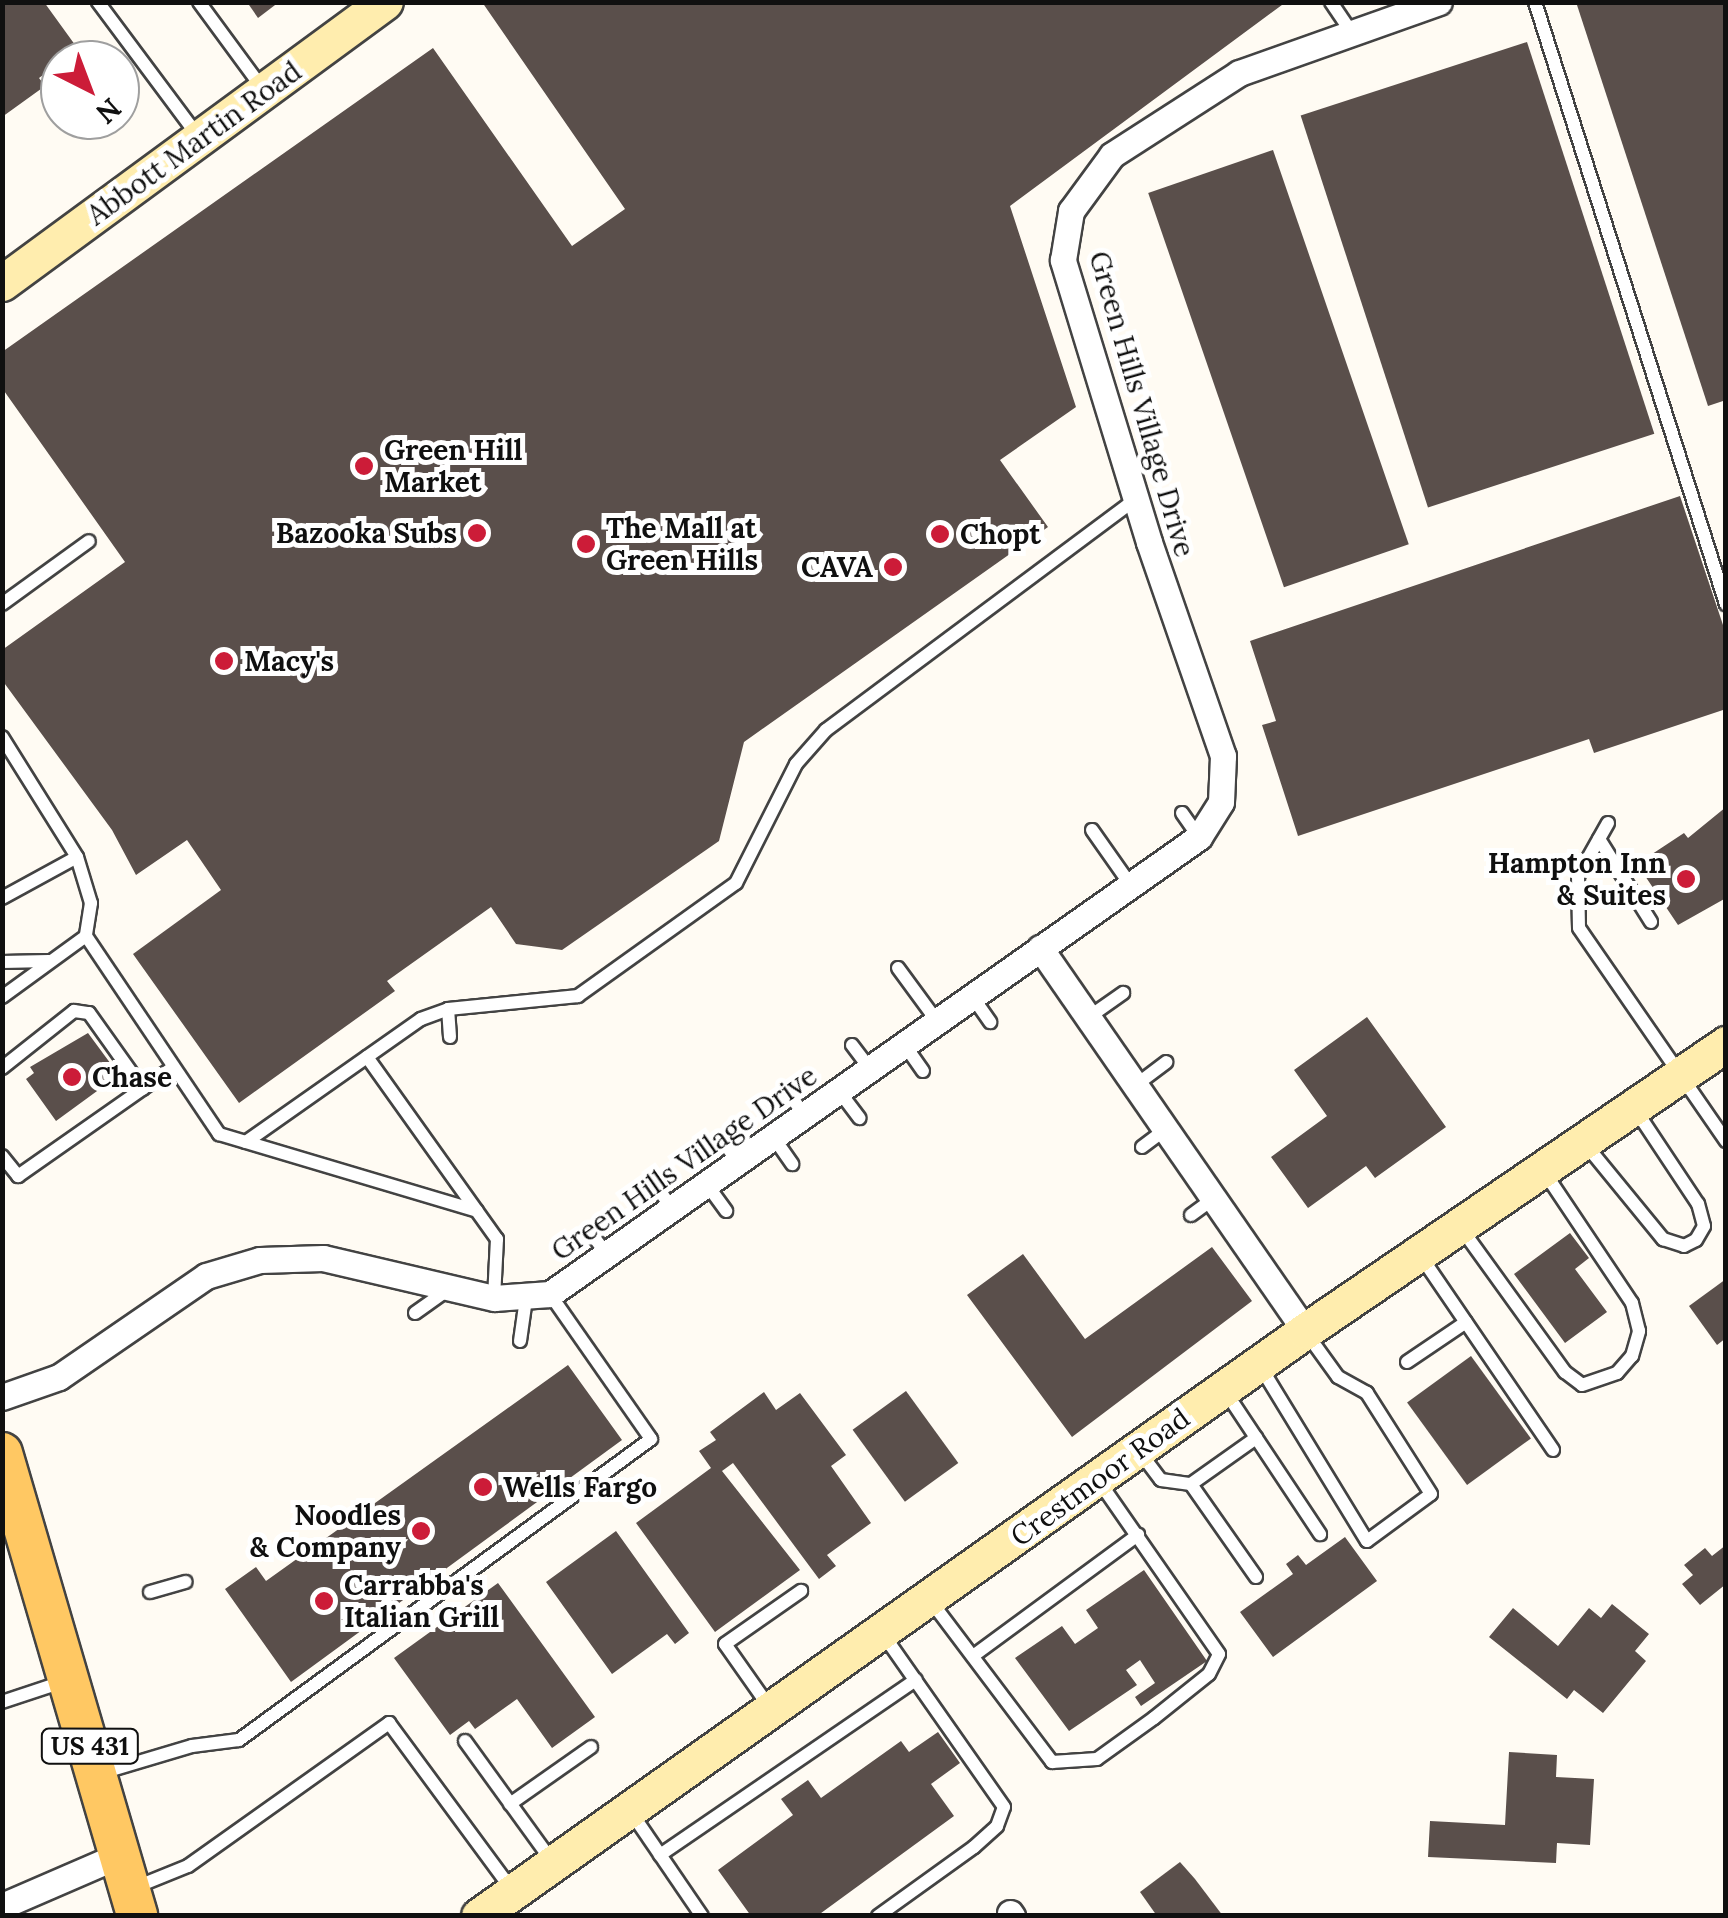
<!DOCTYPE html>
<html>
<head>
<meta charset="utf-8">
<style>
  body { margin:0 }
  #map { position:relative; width:1728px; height:1918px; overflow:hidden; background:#fffbf3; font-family:Lora,serif }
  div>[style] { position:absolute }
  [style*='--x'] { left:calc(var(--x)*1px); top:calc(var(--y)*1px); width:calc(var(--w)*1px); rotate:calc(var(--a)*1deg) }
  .building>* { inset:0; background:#5a4f4b; transform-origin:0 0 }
  .roads { filter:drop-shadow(2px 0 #434343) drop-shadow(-2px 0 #434343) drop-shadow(0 2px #434343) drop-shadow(0 -2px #434343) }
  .lane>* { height:12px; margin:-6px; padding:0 6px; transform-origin:6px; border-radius:6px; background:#fff }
  .street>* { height:25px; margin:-12.5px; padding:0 12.5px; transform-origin:12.5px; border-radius:12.5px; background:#fff }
  .secondary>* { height:35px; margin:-17.5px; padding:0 17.5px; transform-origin:17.5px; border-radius:17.5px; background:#ffedae }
  .primary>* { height:40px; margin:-20px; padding:0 20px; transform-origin:20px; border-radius:20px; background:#ffc863 }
  .dots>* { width:28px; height:28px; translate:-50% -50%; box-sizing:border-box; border:5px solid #fff; border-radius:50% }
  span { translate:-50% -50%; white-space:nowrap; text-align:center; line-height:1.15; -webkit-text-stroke:10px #fff; paint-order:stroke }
  .shield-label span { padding:2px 8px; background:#fff; border:2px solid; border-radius:8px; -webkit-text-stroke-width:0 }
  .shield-label { font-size:25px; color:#101010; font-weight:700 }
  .street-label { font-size:28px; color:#101010 }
  .poi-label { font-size:28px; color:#101010; font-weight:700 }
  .left { translate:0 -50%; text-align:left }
  .right { translate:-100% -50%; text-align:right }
  .frame { position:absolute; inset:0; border:5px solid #101010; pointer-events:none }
  .north { position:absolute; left:40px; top:40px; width:100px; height:100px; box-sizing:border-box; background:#fff; border:2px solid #9f9f9f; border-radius:50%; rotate:138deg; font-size:28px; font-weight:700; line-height:40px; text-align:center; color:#101010 }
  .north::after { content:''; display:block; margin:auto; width:35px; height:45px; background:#cc1c38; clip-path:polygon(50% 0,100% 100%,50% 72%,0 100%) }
</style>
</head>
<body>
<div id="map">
  <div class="building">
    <i style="clip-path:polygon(2px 2px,44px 2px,78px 49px,39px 78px,45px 86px,2px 117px)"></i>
    <i style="clip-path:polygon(247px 2px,279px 2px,258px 18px)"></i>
    <i style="clip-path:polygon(482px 2px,1286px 2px,1010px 206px,1076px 407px,1000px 460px,1048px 527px,744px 742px,719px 841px,562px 950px,516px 944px,491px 907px,387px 981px,395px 991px,239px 1103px,133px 954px,221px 890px,187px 840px,136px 875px,112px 830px,2px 680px,2px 650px,125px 562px,2px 388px,2px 352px,433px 48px,572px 246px,625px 209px)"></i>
    <i style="clip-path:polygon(1576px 2px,1726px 2px,1726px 400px,1708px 406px)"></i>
    <i style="left:1527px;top:42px;width:412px;height:238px;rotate:72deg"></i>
    <i style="left:1273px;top:150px;width:417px;height:132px;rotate:71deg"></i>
    <i style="clip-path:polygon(1680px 496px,1726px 634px,1726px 709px,1594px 753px,1589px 739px,1298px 836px,1262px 725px,1276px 721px,1250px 641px)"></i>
    <i style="clip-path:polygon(1726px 807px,1726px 898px,1678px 925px,1637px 864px,1684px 833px,1688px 838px)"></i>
    <i style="clip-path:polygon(1367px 1017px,1446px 1127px,1375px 1178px,1366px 1166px,1308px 1208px,1271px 1157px,1327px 1116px,1294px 1070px)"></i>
    <i style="clip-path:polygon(88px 1033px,119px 1075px,56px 1121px,26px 1079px,34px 1073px,30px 1067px)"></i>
    <i style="clip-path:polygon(1570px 1233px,1589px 1258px,1575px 1269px,1607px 1312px,1565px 1343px,1514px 1274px)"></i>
    <i style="clip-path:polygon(1212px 1247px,1252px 1301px,1072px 1437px,967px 1295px,1023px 1254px,1085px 1339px)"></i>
    <i style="clip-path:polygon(1726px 1279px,1726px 1338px,1717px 1345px,1689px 1306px)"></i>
    <i style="left:1471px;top:1356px;width:102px;height:79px;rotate:54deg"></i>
    <i style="clip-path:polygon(568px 1365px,622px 1440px,291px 1682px,225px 1589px,256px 1567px,266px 1581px)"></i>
    <i style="left:906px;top:1391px;width:89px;height:66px;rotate:54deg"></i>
    <i style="clip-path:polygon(764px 1392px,776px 1410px,800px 1393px,846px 1455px,831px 1466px,871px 1523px,827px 1555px,836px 1566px,819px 1579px,733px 1463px,722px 1471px,800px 1570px,715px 1632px,636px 1523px,711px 1468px,699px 1451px,716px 1440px,710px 1432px)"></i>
    <i style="clip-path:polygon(616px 1531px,689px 1633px,675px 1644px,667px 1634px,612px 1674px,546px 1582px)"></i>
    <i style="clip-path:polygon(1345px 1537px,1377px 1581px,1273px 1657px,1240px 1612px,1293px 1574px,1286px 1564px,1298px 1555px,1306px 1565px)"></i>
    <i style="clip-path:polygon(1726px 1545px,1726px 1584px,1700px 1605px,1682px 1584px,1693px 1575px,1684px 1565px,1705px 1548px,1712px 1556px)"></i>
    <i style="clip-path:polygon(1144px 1570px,1207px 1661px,1141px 1706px,1135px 1697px,1155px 1683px,1140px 1660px,1126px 1670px,1137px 1685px,1069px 1731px,1015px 1658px,1062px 1626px,1075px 1644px,1098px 1628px,1086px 1610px)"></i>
    <i style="clip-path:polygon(498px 1583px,595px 1717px,552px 1748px,517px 1699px,475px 1729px,469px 1721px,450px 1735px,394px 1658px)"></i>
    <i style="clip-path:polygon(1612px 1604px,1649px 1634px,1635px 1651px,1646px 1661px,1603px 1713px,1574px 1690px,1567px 1699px,1489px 1637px,1513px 1608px,1558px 1646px,1589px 1608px,1601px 1618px)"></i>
    <i style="clip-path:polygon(938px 1732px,960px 1763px,931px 1784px,954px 1816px,817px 1916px,751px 1916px,718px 1870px,793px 1815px,781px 1799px,808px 1780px,821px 1798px,901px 1741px,909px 1752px)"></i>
    <i style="clip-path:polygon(1509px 1752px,1557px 1755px,1556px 1777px,1594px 1779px,1590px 1845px,1557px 1843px,1556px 1863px,1428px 1857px,1430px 1821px,1505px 1825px)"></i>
    <i style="clip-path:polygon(1180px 1862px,1195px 1879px,1223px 1916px,1157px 1916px,1140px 1892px)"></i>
  </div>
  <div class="roads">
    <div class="lane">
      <i style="--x:98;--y:2;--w:167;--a:53.3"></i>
      <i style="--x:199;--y:2;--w:108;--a:53.7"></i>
      <i style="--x:1331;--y:2;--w:37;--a:56"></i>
      <i style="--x:1535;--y:2;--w:632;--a:72.4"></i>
      <i style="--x:2;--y:604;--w:107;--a:-35.9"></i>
      <i style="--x:2;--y:737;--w:142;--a:58"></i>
      <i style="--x:77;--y:857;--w:48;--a:73.1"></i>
      <i style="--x:91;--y:903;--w:33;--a:99"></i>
      <i style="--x:86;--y:936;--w:104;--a:144"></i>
      <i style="--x:1182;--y:813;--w:29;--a:55"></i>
      <i style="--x:1608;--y:823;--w:61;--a:119.5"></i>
      <i style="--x:1578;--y:876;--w:52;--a:88.9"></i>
      <i style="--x:1579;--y:928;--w:259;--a:55.4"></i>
      <i style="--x:1092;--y:830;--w:66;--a:54.9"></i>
      <i style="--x:1599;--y:839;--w:98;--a:57.9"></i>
      <i style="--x:2;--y:898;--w:85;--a:-28.7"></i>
      <i style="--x:86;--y:936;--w:239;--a:56.1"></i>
      <i style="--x:219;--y:1134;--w:269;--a:16.6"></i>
      <i style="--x:2;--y:962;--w:47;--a:-1.2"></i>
      <i style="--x:898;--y:968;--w:66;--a:53.7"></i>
      <i style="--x:972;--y:996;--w:32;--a:55"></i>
      <i style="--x:1089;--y:1017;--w:42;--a:-35.2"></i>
      <i style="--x:450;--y:1037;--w:28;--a:-94"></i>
      <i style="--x:448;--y:1009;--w:131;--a:-5.7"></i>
      <i style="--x:578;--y:996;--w:194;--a:-35.6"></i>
      <i style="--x:736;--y:883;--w:133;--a:-63.2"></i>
      <i style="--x:796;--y:764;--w:45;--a:-48.6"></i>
      <i style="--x:826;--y:730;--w:387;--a:-36.7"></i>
      <i style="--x:904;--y:1044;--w:33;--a:55"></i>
      <i style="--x:852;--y:1045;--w:30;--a:53"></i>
      <i style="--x:367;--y:1057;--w:224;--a:54.5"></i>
      <i style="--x:497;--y:1239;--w:59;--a:92.9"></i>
      <i style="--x:2;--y:1068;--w:92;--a:-38.4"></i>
      <i style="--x:74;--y:1011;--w:15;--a:8"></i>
      <i style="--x:89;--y:1013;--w:93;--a:54.6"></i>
      <i style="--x:1136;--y:1085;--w:38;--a:-37"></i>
      <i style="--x:839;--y:1091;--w:34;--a:53"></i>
      <i style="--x:788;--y:1092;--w:29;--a:55"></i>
      <i style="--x:774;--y:1138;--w:32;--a:55"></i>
      <i style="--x:722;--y:1140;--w:29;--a:54"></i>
      <i style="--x:246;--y:1142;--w:214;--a:-35.1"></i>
      <i style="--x:421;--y:1019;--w:29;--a:-20"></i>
      <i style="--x:1586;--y:1145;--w:122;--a:50.7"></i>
      <i style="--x:1663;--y:1239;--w:22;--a:18"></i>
      <i style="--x:1684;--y:1246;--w:13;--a:-27"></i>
      <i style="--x:1696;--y:1240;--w:16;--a:-60"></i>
      <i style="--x:1704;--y:1226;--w:23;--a:-105"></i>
      <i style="--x:1698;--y:1204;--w:114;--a:-123.6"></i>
      <i style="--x:1142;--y:1147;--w:30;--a:-37"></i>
      <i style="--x:2;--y:1156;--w:26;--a:51"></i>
      <i style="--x:18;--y:1176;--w:188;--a:-35"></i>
      <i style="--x:708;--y:1186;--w:31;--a:54"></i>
      <i style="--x:657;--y:1187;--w:28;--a:55"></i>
      <i style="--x:1191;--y:1215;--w:29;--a:-36"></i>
      <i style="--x:1461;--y:1228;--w:178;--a:54.2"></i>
      <i style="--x:1565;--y:1372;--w:21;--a:37"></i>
      <i style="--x:1582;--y:1385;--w:37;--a:-19"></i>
      <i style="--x:1617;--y:1373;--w:23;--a:-49"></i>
      <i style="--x:1632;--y:1356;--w:26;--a:-74"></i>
      <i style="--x:1639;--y:1331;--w:29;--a:-104"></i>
      <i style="--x:1632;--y:1303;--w:160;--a:-123.8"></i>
      <i style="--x:590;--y:1232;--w:30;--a:53"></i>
      <i style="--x:1420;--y:1255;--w:236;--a:55.7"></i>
      <i style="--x:415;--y:1313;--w:43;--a:-35.5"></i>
      <i style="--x:520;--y:1341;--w:42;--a:-81.9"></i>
      <i style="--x:1407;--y:1362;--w:71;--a:-34.1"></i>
      <i style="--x:1260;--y:1366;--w:205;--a:58.6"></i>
      <i style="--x:1367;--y:1541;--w:79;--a:-36.3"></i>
      <i style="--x:1431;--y:1494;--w:120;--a:-122.4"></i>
      <i style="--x:1367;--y:1393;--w:33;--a:-151"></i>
      <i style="--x:1338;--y:1377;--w:53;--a:-125.8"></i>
      <i style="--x:1225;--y:1391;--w:172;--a:56.4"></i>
      <i style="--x:1139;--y:1451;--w:36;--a:53"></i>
      <i style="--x:1161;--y:1480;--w:30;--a:8"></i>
      <i style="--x:1256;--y:1577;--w:113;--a:-125"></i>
      <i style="--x:1191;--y:1484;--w:80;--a:-35.3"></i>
      <i style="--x:150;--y:1592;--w:37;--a:-16"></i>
      <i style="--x:930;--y:1600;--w:203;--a:53"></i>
      <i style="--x:1052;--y:1762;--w:45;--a:-3.8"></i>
      <i style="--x:1097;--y:1759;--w:70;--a:-35.7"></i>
      <i style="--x:1154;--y:1718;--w:70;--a:-38.7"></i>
      <i style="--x:1209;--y:1674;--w:22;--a:-63"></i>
      <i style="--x:1219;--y:1654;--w:212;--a:-124.8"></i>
      <i style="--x:973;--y:1656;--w:205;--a:-36.3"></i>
      <i style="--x:2;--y:1702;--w:63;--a:-18.4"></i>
      <i style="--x:770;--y:1708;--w:78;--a:-125.1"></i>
      <i style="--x:725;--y:1644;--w:93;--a:-34.9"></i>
      <i style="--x:465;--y:1741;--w:148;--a:54.1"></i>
      <i style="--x:98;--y:1774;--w:98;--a:-16.6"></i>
      <i style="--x:192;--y:1746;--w:47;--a:-7.3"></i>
      <i style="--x:239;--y:1740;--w:510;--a:-36.15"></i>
      <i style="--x:651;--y:1439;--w:177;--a:-124.9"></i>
      <i style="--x:510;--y:1804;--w:99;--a:-35.1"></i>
      <i style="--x:631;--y:1812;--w:126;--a:55.7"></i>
      <i style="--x:660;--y:1855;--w:310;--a:-34.4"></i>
      <i style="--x:136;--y:1887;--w:56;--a:-22"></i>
      <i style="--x:188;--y:1866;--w:247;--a:-35.4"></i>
      <i style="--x:389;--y:1723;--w:207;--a:53.6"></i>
      <i style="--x:878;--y:1916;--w:118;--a:-35.7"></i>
      <i style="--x:974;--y:1847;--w:31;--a:-42"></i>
      <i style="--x:997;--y:1826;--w:20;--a:-70"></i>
      <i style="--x:1004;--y:1807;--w:213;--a:-125"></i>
    </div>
    <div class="street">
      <i style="--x:1040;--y:948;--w:466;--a:55.3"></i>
      <i style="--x:2;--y:1397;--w:60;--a:-19.3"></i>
      <i style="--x:59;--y:1377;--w:178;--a:-34.5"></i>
      <i style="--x:206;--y:1276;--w:56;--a:-16.5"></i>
      <i style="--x:260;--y:1260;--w:63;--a:-1.8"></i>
      <i style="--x:323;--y:1258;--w:176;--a:13.2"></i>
      <i style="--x:494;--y:1298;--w:56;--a:-4.1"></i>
      <i style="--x:550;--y:1294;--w:794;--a:-35.15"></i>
      <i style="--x:1199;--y:837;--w:41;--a:-57.8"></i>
      <i style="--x:1221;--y:802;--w:46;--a:-87.5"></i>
      <i style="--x:1223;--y:756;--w:226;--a:-109.1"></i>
      <i style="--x:1149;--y:542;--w:295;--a:-107"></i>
      <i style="--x:1063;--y:260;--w:50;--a:-80.7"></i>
      <i style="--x:1071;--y:211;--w:69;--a:-53.8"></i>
      <i style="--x:1112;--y:155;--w:151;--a:-32.8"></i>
      <i style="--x:1239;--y:73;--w:212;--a:-19.5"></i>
      <i style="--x:2;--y:1906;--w:129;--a:-23.4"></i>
      <i style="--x:1010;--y:1913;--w:4;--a:56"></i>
    </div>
    <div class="secondary">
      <i style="--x:2;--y:283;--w:475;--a:-36.3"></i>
      <i style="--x:479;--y:1916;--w:1012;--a:-35.31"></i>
      <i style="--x:1305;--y:1331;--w:510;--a:-34.28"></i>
    </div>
    <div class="primary">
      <i style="--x:2;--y:1453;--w:482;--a:73.7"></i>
    </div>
  </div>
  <div class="dots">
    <i style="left:364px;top:466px;background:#cc1c38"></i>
    <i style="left:477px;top:533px;background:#cc1c38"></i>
    <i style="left:940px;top:534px;background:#cc1c38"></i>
    <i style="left:586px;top:544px;background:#cc1c38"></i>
    <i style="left:893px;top:567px;background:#cc1c38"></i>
    <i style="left:224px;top:661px;background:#cc1c38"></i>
    <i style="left:1686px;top:879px;background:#cc1c38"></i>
    <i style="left:72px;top:1077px;background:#cc1c38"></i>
    <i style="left:483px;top:1487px;background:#cc1c38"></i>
    <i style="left:421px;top:1531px;background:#cc1c38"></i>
    <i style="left:324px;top:1601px;background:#cc1c38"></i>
  </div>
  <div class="shield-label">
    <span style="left:90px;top:1746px">US 431</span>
  </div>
  <div class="street-label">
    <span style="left:194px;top:143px;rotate:-36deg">Abbott Martin Road</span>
    <span style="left:1142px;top:404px;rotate:74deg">Green Hills Village Drive</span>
    <span style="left:684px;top:1163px;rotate:-35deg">Green Hills Village Drive</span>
    <span style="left:1100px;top:1477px;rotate:-36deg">Crestmoor Road</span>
  </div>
  <div class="poi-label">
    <span class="left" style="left:384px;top:466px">Green Hill<br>Market</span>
    <span class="left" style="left:606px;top:544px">The Mall at<br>Green Hills</span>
    <span class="right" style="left:457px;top:533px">Bazooka Subs</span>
    <span class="left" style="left:960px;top:534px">Chopt</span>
    <span class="right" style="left:873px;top:567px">CAVA</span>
    <span class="left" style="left:244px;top:661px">Macy's</span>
    <span class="right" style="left:1666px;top:879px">Hampton Inn<br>&amp; Suites</span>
    <span class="left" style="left:92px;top:1077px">Chase</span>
    <span class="left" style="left:503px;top:1487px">Wells Fargo</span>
    <span class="right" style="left:401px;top:1531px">Noodles<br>&amp; Company</span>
    <span class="left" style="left:344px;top:1601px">Carrabba's<br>Italian Grill</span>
  </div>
  <div class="frame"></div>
  <div class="north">N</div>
</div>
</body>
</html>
